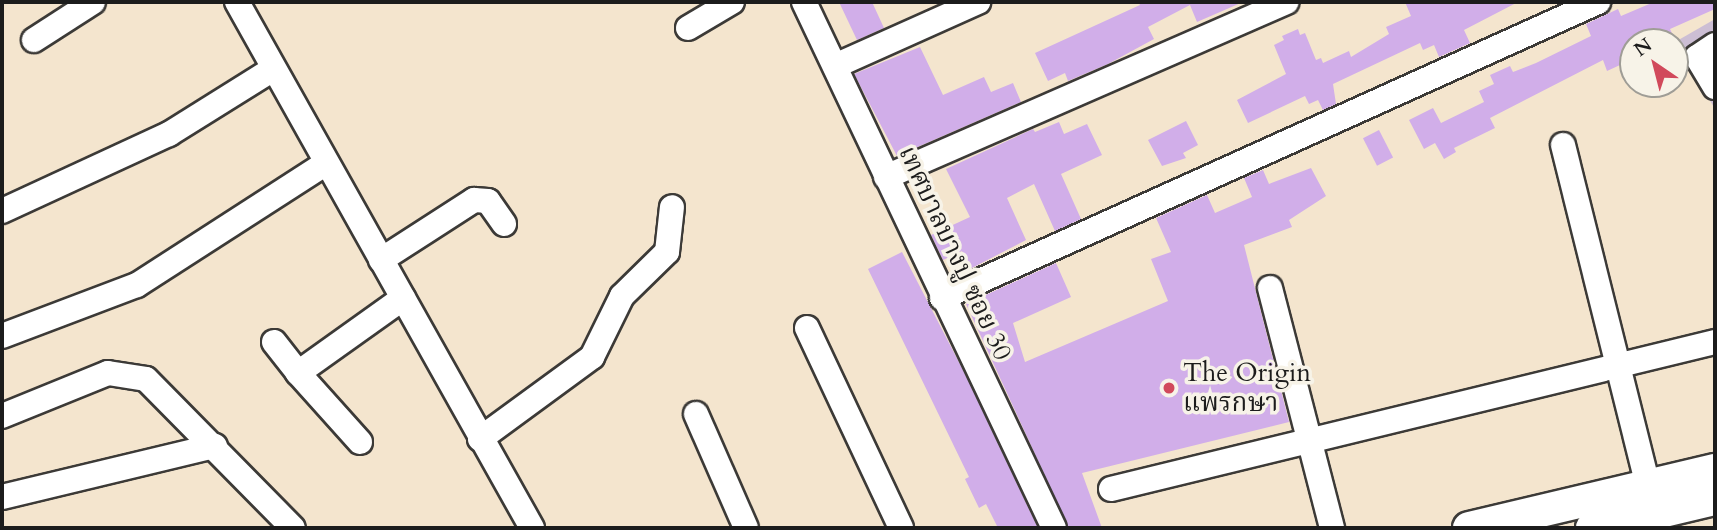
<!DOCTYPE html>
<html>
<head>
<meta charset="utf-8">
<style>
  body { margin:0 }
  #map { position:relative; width:1717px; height:530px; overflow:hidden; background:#f4e5ce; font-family:Cardo,"Noto Serif Thai",serif }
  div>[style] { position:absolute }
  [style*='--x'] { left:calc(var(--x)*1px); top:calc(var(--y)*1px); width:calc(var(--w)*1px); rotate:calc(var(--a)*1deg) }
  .industrial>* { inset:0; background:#ccbed4 }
  .building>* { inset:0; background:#d1aee9; transform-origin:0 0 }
  .roads { filter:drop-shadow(2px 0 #3c3a37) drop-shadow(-2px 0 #3c3a37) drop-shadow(0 2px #3c3a37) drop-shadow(0 -2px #3c3a37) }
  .minor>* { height:24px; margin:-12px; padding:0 12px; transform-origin:12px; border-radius:12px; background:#fff }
  .major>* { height:32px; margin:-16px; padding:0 16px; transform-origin:16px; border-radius:16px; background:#fff }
  .dots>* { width:19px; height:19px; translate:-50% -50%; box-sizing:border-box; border:4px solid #f7f3e8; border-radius:50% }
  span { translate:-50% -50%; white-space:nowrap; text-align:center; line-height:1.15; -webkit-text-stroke:7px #f7f3e8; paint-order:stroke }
  .street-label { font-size:26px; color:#1c1c1c }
  .poi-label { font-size:26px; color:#1c1c1c }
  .left { translate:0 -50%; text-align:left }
  .frame { position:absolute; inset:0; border:4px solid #1c1c1c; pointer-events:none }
  .north { position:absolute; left:1619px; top:28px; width:70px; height:70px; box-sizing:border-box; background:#f7f3e8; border:2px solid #9f9d96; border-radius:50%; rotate:325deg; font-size:19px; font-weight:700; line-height:28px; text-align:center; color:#1c1c1c }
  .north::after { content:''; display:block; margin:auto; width:24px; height:32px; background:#d1495b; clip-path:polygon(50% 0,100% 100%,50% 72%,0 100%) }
</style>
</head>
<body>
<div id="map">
  <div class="industrial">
    <i style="clip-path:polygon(1715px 19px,1715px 109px,1675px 42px)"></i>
  </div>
  <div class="building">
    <i style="clip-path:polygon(839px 2px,872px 2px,884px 28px,857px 40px)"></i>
    <i style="clip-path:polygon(1138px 2px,1243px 2px,1197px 22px,1190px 5px,1148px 27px,1154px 39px,1108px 64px,1068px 81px,1065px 73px,1048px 81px,1035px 53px,1140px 5px)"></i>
    <i style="clip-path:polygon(1405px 2px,1518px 2px,1464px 30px,1470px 43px,1439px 57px,1434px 45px,1423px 50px,1420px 43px,1333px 84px,1336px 104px,1323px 110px,1318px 100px,1309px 104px,1305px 96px,1248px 123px,1237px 100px,1286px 74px,1274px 45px,1284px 40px,1282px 36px,1298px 29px,1300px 35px,1305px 33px,1316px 60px,1321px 58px,1323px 63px,1349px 51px,1351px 57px,1389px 34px,1386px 27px,1411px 16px)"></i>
    <i style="clip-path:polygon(1654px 2px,1715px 2px,1715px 9px,1670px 29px,1676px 42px,1633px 42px,1633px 59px,1607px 71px,1603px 60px,1490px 118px,1495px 128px,1454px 148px,1456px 152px,1444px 159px,1435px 143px,1424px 149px,1409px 120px,1433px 108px,1441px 123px,1484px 102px,1479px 91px,1494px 84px,1490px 75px,1510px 66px,1513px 72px,1536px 63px,1591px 36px,1586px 24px,1618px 9px,1621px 16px)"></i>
    <i style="clip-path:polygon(920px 47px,943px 95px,984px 77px,991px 92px,1013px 83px,1021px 102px,897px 156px,854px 74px)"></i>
    <i style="clip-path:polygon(1186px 121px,1198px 145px,1183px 153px,1186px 158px,1162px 166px,1148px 140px)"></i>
    <i style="clip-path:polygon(1059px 122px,1064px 134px,1087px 124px,1102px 155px,1061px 174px,1081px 219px,1055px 231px,1034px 184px,1007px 198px,1026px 240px,970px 269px,962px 251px,943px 260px,931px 235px,970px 217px,946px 169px,1033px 129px,1035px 132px)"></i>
    <i style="left:1379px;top:130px;width:31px;height:18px;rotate:63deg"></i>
    <i style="clip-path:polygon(1311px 168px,1326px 196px,1289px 220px,1292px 227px,1244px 245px,1289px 422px,1082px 473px,1102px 528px,1069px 528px,966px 304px,1056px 263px,1071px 297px,1013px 323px,1025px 362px,1168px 301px,1151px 259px,1171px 252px,1156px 218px,1207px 195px,1215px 213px,1252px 197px,1244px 178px,1263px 170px,1269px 184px)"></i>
    <i style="clip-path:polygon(902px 252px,965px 374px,1038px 528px,998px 528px,986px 504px,979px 508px,965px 479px,969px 477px,868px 269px)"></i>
  </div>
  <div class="roads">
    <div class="minor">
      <i style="--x:237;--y:2;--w:603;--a:60.71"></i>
      <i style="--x:804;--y:2;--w:582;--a:64.58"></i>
      <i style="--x:688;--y:28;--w:51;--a:-30.6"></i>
      <i style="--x:34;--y:40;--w:70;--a:-32.8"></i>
      <i style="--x:1715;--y:45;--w:22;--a:146"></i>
      <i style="--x:1697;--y:57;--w:35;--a:59"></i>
      <i style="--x:835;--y:66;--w:157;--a:-24.1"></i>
      <i style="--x:1563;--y:145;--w:350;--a:76"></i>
      <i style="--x:886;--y:177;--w:437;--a:-23.6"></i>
      <i style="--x:2;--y:211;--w:184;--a:-24.8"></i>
      <i style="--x:169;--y:134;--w:123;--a:-32"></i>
      <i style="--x:381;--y:260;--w:111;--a:-32.8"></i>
      <i style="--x:474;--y:200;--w:14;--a:4"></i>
      <i style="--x:488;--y:201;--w:28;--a:55"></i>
      <i style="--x:1270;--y:288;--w:248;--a:75.5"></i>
      <i style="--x:942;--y:298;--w:720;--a:-24.29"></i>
      <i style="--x:807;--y:328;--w:221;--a:64.8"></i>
      <i style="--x:2;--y:336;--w:144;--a:-20.7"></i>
      <i style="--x:137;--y:285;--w:224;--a:-32.8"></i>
      <i style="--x:274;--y:342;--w:39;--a:52"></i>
      <i style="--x:696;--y:414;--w:124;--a:66.3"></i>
      <i style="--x:2;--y:416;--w:114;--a:-22.1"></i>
      <i style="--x:108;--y:373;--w:38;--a:9"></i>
      <i style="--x:146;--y:379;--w:209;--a:45.4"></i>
      <i style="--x:480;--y:439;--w:139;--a:-36.2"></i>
      <i style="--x:592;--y:357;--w:68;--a:-63.8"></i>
      <i style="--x:622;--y:296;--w:63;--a:-44.4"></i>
      <i style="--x:667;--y:252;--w:45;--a:-83.7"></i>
      <i style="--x:360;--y:442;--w:93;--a:-131.9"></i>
      <i style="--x:298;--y:373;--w:129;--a:-35.5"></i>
      <i style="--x:1111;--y:489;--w:622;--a:-13.68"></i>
      <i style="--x:2;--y:497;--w:219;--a:-13.5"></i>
    </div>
    <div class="major">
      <i style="--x:1469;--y:528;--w:253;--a:-13.3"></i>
      <i style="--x:1592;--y:528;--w:126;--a:-13.3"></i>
    </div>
  </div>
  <div class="dots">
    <i style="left:1169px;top:388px;background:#d1495b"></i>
  </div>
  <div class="street-label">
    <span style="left:955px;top:253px;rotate:65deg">เทศบาลบางปู ซอย 30</span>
  </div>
  <div class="poi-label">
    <span class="left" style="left:1183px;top:388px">The Origin<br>แพรกษา</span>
  </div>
  <div class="frame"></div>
  <div class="north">N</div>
</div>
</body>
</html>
